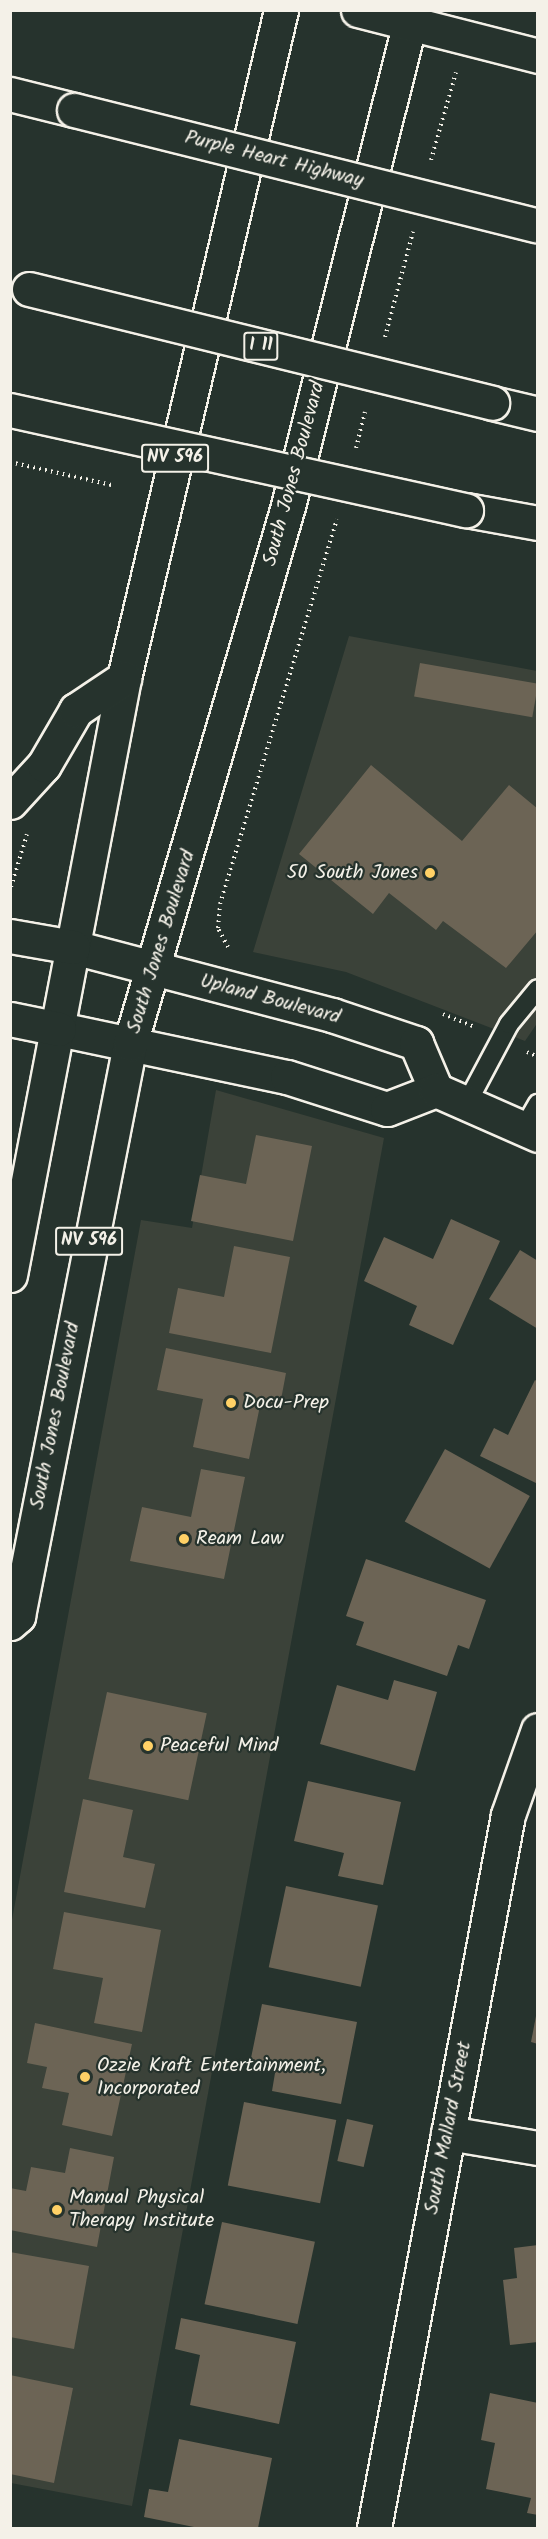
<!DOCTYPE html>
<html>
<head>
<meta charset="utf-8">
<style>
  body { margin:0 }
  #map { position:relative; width:548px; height:2539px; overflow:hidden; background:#26332d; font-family:Kalam,sans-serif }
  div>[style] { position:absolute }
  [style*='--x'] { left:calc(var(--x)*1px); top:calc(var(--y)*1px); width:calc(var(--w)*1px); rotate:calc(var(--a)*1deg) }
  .built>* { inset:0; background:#3b4239 }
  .building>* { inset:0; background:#6c6455; transform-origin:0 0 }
  .path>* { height:4px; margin-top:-2px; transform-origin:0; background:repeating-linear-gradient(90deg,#f4f1e8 0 1.5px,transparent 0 6px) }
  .roads { filter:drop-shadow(2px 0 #f4f1e8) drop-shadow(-2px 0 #f4f1e8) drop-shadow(0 2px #f4f1e8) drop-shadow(0 -2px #f4f1e8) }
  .lane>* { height:18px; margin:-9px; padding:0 9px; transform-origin:9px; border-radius:9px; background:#26332d }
  .street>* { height:33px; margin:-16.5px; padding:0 16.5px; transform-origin:16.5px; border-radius:16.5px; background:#26332d }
  .secondary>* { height:33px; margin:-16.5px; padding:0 16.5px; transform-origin:16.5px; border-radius:16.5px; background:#26332d }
  .primary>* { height:33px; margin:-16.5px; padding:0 16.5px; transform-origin:16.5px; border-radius:16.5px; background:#26332d }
  .highway>* { height:33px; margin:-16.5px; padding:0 16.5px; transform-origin:16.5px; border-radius:16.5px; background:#26332d }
  .bridges { filter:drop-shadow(2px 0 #f4f1e8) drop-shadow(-2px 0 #f4f1e8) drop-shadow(0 2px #f4f1e8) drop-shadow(0 -2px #f4f1e8) }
  .highway-bridge>* { height:33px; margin:-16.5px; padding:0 16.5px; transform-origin:16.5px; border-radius:16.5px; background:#26332d }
  .dots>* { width:16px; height:16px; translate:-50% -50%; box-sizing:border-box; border:3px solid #26332d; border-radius:50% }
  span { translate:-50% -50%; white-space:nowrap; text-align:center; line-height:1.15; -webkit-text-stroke:4.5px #26332d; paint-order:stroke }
  .shield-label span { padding:2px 4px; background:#26332d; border:2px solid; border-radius:4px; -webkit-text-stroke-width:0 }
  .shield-label { font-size:18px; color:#f4f1e8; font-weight:700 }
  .street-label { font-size:20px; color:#f4f1e8 }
  .poi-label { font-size:20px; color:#f4f1e8 }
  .right { translate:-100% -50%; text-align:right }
  .left { translate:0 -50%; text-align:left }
  .frame { position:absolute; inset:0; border:12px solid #f4f1e8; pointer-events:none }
</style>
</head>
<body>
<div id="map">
  <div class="built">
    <i style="clip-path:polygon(349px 636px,537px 671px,538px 1022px,525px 1041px,346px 972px,253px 952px)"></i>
    <i style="clip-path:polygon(216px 1090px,384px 1138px,132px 2506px,11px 2483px,11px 1925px,141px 1220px,192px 1228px)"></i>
  </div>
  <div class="building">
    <i style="left:420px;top:663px;width:120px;height:34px;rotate:10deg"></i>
    <i style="clip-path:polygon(371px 765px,462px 841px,509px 785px,538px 809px,538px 930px,506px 968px,443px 921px,436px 930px,389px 893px,373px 914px,299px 854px)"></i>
    <i style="clip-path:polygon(256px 1135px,312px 1146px,293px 1241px,191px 1221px,200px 1175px,246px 1184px)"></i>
    <i style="clip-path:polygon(451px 1219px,500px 1241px,453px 1345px,409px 1325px,417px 1306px,364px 1281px,384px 1237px,433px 1259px)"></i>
    <i style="clip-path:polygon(234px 1246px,290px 1257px,271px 1353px,169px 1333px,178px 1288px,224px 1297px)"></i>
    <i style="clip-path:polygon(520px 1250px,538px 1261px,538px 1329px,489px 1299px)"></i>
    <i style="clip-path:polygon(166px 1348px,286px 1373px,280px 1405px,261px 1401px,249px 1459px,193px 1447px,203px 1399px,157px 1390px)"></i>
    <i style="clip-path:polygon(535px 1380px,538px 1382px,538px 1484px,480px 1456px,494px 1428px,508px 1435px)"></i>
    <i style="left:445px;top:1449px;width:97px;height:83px;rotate:29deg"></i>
    <i style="clip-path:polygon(201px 1469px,245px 1477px,224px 1579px,130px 1561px,142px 1507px,191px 1517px)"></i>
    <i style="clip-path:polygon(366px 1559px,486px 1600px,469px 1649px,458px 1645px,447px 1676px,356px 1645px,364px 1622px,346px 1616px)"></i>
    <i style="clip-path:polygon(394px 1680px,437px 1692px,415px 1771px,320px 1744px,337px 1685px,388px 1700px)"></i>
    <i style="left:107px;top:1692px;width:102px;height:89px;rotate:12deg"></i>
    <i style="clip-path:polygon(308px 1781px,401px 1802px,383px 1885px,338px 1876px,344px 1853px,294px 1841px)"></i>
    <i style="clip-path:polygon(83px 1799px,133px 1810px,123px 1857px,155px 1864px,145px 1908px,64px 1892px)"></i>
    <i style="left:286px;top:1886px;width:94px;height:83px;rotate:12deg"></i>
    <i style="clip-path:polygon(64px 1912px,161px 1930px,142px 2032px,94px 2023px,103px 1978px,53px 1969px)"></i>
    <i style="clip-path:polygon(262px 2004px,357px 2022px,341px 2104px,272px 2091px,276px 2067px,250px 2063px)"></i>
    <i style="clip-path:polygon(536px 2016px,538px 2016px,538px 2044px,531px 2042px)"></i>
    <i style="clip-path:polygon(35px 2023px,132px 2044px,112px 2136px,62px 2125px,69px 2093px,42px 2088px,47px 2067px,27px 2063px)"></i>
    <i style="left:244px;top:2102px;width:94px;height:85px;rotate:11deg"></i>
    <i style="left:347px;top:2119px;width:27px;height:43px;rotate:13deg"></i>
    <i style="clip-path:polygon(70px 2148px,114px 2157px,97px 2247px,10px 2230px,10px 2188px,26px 2191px,31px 2167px,65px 2173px)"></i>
    <i style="left:222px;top:2222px;width:95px;height:84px;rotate:12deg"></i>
    <i style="clip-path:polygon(538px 2245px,538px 2342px,510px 2345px,503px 2280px,517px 2278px,514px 2248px)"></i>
    <i style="clip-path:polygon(10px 2252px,89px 2266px,74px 2349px,10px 2337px)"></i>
    <i style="clip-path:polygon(181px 2318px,296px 2342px,279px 2424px,190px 2405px,200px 2355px,175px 2349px)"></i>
    <i style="clip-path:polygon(10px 2375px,73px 2388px,54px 2483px,10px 2474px)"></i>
    <i style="clip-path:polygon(490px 2393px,538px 2403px,538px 2515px,527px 2513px,531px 2498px,486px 2489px,495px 2443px,481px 2440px)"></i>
    <i style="clip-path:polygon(179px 2439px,272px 2458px,258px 2528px,199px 2528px,144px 2517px,149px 2489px,168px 2492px)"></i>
  </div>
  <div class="path">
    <i style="--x:431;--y:160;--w:91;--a:-74.1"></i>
    <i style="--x:385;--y:337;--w:109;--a:-75.1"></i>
    <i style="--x:356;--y:448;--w:37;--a:-76"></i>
    <i style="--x:10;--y:462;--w:104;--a:12.8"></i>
    <i style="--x:11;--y:887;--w:55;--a:-73.2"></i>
    <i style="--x:228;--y:947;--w:21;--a:-118"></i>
    <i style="--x:218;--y:928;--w:24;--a:-85"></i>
    <i style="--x:220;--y:904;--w:402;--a:-73.1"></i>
    <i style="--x:443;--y:1014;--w:35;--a:22"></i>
    <i style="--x:527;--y:1052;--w:12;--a:24"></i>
  </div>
  <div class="roads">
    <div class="lane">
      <i style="--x:467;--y:1103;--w:89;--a:-62"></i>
      <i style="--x:509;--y:1024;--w:45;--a:-50.4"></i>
      <i style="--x:524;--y:1128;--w:28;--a:-60"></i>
    </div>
    <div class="street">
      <i style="--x:448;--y:2133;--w:91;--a:9.5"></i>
      <i style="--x:374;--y:2528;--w:725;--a:-79.36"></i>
      <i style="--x:508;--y:1815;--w:90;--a:-70.6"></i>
    </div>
    <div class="secondary">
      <i style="--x:73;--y:947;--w:268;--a:14.7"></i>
      <i style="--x:332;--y:1015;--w:89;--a:18.4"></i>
      <i style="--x:416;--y:1043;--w:51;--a:66.9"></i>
      <i style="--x:59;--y:1029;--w:233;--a:11.9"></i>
      <i style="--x:287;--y:1077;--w:105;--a:17.7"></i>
      <i style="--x:387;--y:1109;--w:53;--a:-21.2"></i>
      <i style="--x:436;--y:1090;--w:111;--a:23.8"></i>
    </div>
    <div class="primary">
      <i style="--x:10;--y:1275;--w:608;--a:-79.19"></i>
      <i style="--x:124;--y:678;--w:686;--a:-76.77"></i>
      <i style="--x:10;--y:1623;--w:11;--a:-41"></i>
      <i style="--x:18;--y:1616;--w:583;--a:-78.92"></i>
      <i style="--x:130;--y:1044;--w:561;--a:-73.63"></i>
      <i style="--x:288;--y:506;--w:512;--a:-75.86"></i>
    </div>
    <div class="highway">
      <i style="--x:358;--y:10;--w:186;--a:14.3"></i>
      <i style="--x:10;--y:94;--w:66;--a:14"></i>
      <i style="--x:492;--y:403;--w:47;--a:13.4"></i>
      <i style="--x:466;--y:510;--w:73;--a:10.2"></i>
      <i style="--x:10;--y:802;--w:50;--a:-47.4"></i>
      <i style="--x:44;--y:765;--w:64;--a:-59.8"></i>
      <i style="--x:76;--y:710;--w:58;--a:-33.7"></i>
      <i style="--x:10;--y:936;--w:64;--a:9.9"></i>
      <i style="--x:10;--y:1019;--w:50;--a:11.5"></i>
    </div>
  </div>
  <div class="bridges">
    <div class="highway-bridge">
      <i style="--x:74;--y:110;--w:476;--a:14"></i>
      <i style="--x:29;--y:289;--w:477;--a:13.8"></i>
      <i style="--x:10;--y:410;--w:467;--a:12.4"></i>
    </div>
  </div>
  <div class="dots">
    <i style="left:430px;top:873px;background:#ffd166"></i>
    <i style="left:231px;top:1403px;background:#ffd166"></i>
    <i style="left:184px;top:1539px;background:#ffd166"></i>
    <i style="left:148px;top:1746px;background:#ffd166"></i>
    <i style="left:85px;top:2077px;background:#ffd166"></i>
    <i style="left:57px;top:2210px;background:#ffd166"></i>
  </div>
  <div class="shield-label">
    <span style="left:261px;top:346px">I 11</span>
    <span style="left:175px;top:458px">NV 596</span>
    <span style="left:89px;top:1241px">NV 596</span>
  </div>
  <div class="street-label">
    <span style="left:274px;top:160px;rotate:14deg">Purple Heart Highway</span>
    <span style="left:295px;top:474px;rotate:-75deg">South Jones Boulevard</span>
    <span style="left:162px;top:942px;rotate:-73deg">South Jones Boulevard</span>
    <span style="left:270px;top:1000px;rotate:15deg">Upland Boulevard</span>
    <span style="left:56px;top:1416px;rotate:-79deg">South Jones Boulevard</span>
    <span style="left:449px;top:2128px;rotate:-79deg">South Mallard Street</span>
  </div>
  <div class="poi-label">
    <span class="right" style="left:418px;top:873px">50 South Jones</span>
    <span class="left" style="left:243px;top:1403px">Docu-Prep</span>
    <span class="left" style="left:196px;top:1539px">Ream Law</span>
    <span class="left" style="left:160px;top:1746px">Peaceful Mind</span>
    <span class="left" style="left:97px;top:2078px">Ozzie Kraft Entertainment,<br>Incorporated</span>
    <span class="left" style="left:69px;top:2210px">Manual Physical<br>Therapy Institute</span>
  </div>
  <div class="frame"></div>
</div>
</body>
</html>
